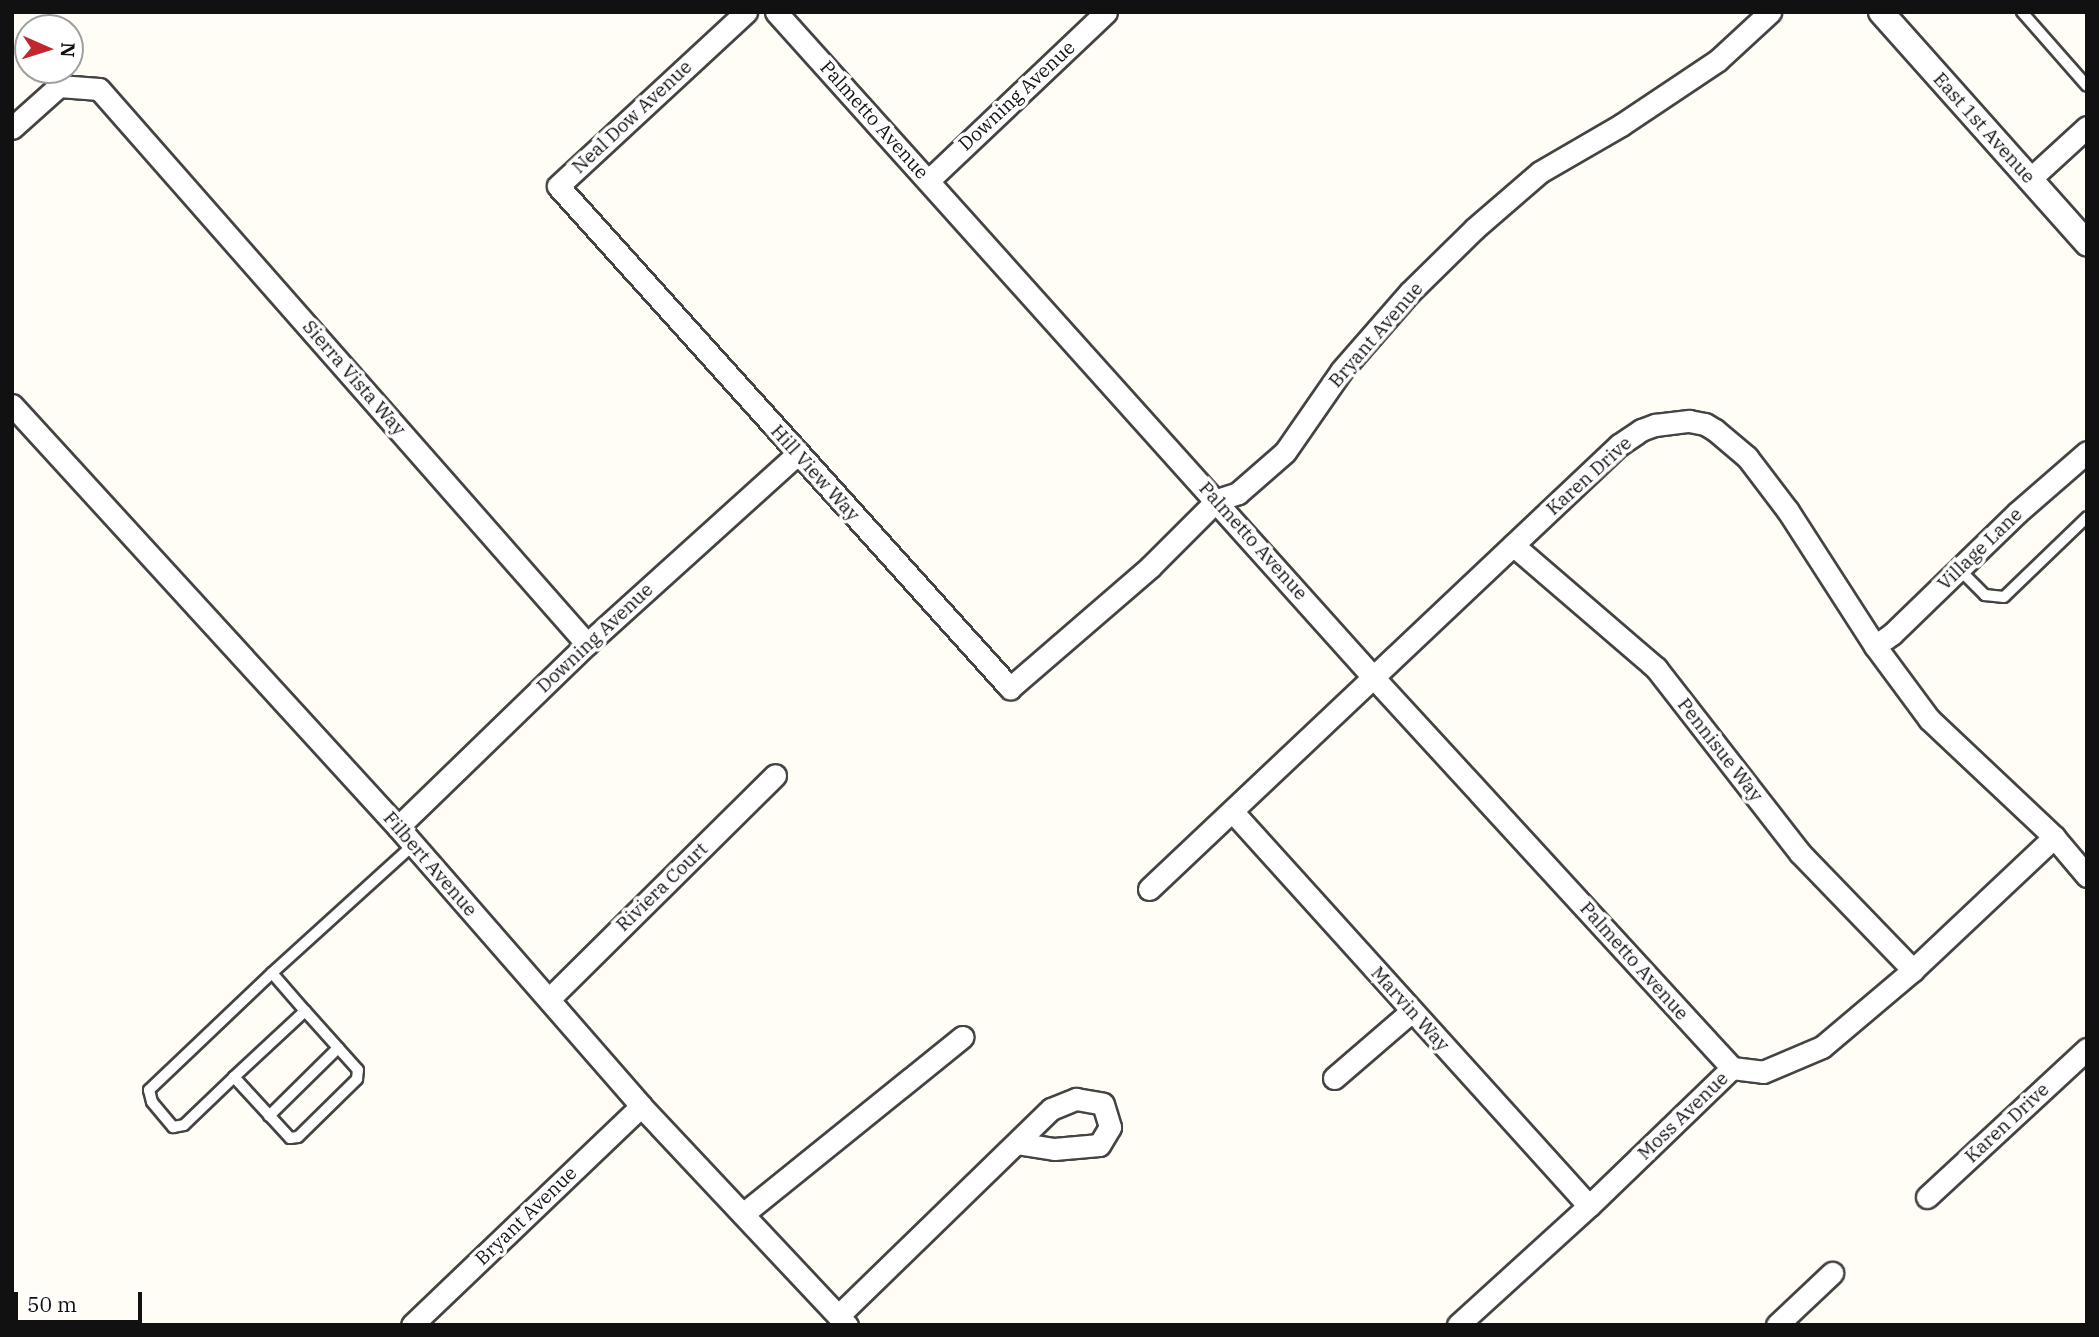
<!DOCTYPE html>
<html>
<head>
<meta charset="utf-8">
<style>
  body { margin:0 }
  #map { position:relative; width:2099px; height:1337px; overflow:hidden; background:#fffdf5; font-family:"IBM Plex Serif",serif }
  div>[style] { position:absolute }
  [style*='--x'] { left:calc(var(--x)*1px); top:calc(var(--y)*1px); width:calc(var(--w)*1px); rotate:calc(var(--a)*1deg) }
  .roads { filter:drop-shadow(2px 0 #444) drop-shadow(-2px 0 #444) drop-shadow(0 2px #444) drop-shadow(0 -2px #444) }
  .service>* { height:10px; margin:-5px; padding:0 5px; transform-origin:5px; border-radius:5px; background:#fff }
  .minor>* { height:21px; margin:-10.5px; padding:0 10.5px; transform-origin:10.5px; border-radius:10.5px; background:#fff }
  .tertiary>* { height:24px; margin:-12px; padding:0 12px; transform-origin:12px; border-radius:12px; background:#fff }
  span { translate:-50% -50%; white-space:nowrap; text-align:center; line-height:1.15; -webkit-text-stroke:7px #fff; paint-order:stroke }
  .street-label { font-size:19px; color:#111 }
  .frame { position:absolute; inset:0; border:14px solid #111; pointer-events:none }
  .north { position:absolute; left:14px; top:14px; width:70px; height:70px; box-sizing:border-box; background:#fff; border:2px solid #a0a0a0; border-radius:50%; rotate:93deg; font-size:19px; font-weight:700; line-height:28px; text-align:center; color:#111 }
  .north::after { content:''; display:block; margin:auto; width:24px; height:32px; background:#c4262e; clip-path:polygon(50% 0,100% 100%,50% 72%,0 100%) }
  .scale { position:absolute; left:14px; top:1292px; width:128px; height:32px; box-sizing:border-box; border:4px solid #111; border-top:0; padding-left:9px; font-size:21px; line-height:24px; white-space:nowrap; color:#111; -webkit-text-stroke:5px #fff; paint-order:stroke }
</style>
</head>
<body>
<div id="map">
  <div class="roads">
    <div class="service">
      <i style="--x:2022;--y:12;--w:98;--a:48.7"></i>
      <i style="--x:1959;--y:569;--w:37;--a:45"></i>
      <i style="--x:1985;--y:595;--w:19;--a:6"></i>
      <i style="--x:2004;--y:597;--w:115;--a:-43.9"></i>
      <i style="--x:272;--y:973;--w:190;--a:-42.2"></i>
      <i style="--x:234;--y:1077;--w:83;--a:47.4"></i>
      <i style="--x:290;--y:1138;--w:8;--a:-7"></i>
      <i style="--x:298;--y:1137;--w:83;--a:-44.5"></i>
      <i style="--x:357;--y:1079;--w:9;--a:-84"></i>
      <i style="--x:358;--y:1070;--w:79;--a:-131.9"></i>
      <i style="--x:305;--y:1011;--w:50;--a:-131"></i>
      <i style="--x:272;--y:973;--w:170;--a:136.4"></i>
      <i style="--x:149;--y:1090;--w:12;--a:76"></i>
      <i style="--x:152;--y:1102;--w:33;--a:50"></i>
      <i style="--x:173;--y:1127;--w:11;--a:-10"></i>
      <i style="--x:184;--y:1125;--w:69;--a:-43.8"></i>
      <i style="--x:234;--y:1077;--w:97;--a:-42.9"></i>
      <i style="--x:269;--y:1116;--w:97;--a:-44.6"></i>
    </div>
    <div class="minor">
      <i style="--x:746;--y:12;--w:256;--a:137.2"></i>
      <i style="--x:558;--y:186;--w:676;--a:48"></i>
      <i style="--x:1010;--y:688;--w:185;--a:-40.8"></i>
      <i style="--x:1150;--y:567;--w:95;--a:-45"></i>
      <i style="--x:1217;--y:500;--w:22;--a:-18"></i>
      <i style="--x:1238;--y:493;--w:62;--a:-41.1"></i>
      <i style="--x:1285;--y:452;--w:98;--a:-55.3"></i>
      <i style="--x:1341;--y:371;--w:105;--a:-48.9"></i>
      <i style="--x:1410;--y:292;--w:90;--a:-44.5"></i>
      <i style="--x:1474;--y:229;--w:87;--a:-40.8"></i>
      <i style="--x:1540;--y:172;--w:94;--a:-30.1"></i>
      <i style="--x:1621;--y:125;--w:117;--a:-33.8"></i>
      <i style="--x:1718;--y:60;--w:71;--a:-42.7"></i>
      <i style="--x:776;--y:12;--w:895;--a:48.08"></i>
      <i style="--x:1374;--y:678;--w:529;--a:47.45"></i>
      <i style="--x:12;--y:128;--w:63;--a:-41.8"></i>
      <i style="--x:59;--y:86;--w:40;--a:4.3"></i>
      <i style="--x:99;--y:89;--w:739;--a:48.68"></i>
      <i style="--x:2030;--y:179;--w:77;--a:-42.4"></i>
      <i style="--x:929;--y:180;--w:244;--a:-43.5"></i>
      <i style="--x:12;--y:405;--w:572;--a:47.55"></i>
      <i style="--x:398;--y:827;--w:370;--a:48.9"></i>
      <i style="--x:641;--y:1106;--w:301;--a:46.8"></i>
      <i style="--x:1513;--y:545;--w:189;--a:40.7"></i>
      <i style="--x:1656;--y:668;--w:234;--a:52.1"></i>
      <i style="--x:1800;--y:853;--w:163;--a:46"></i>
      <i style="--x:1875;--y:646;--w:21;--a:-35"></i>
      <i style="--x:1892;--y:634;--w:175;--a:-44.1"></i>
      <i style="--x:2018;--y:512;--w:91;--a:-41"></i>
      <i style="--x:1232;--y:811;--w:532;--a:47.89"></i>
      <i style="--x:398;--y:827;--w:263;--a:-44.1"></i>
      <i style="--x:587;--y:644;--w:283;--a:-42.1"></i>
      <i style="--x:1149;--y:889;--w:647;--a:-43.37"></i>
      <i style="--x:1619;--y:445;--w:27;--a:-34"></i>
      <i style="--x:1641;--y:430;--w:15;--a:-20"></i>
      <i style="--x:1655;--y:425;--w:34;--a:-7"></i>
      <i style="--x:1689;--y:421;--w:16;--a:11"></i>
      <i style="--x:1705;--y:424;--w:12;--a:31"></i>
      <i style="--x:1715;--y:430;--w:42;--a:40.2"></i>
      <i style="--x:1747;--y:457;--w:68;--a:52.8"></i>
      <i style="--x:1788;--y:511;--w:161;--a:57.2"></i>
      <i style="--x:1875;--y:646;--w:91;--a:53.5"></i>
      <i style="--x:1929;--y:719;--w:172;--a:43.3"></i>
      <i style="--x:2054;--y:837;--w:51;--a:49.8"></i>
      <i style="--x:549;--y:999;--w:318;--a:-44.7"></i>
      <i style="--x:1334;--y:1078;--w:103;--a:-40.7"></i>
      <i style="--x:1927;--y:1197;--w:218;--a:-42.8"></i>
      <i style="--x:743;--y:1214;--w:282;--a:-38.9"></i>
      <i style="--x:838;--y:1316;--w:297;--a:-44.2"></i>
      <i style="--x:1051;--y:1109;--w:27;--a:-22"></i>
      <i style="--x:1076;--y:1099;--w:27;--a:10"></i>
      <i style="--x:1103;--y:1104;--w:24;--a:73"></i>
      <i style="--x:1110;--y:1127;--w:21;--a:121"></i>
      <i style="--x:1099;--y:1145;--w:45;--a:174.9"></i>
      <i style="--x:1054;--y:1149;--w:37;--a:-171"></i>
      <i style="--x:412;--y:1325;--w:317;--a:-43.7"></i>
      <i style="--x:1458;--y:1325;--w:177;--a:-42.3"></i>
      <i style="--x:1589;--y:1206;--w:199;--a:-44"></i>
      <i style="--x:1732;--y:1068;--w:31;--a:7"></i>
      <i style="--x:1763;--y:1072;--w:64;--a:-23"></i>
      <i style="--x:1822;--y:1047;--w:119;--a:-40.2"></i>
      <i style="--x:1913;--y:970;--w:194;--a:-43.3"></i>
      <i style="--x:1777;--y:1325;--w:76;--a:-43.4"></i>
    </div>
    <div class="tertiary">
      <i style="--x:1881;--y:12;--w:310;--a:48.3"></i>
    </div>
  </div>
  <div class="street-label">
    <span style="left:1017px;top:96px;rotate:-43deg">Downing Avenue</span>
    <span style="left:632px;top:117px;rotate:-43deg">Neal Dow Avenue</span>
    <span style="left:874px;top:120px;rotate:48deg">Palmetto Avenue</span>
    <span style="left:1984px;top:128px;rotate:48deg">East 1st Avenue</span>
    <span style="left:1376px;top:335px;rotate:-49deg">Bryant Avenue</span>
    <span style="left:354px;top:378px;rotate:49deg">Sierra Vista Way</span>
    <span style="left:815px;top:473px;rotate:48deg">Hill View Way</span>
    <span style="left:1589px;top:476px;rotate:-42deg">Karen Drive</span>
    <span style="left:1253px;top:541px;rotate:48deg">Palmetto Avenue</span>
    <span style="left:1980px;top:549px;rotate:-44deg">Village Lane</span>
    <span style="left:595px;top:638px;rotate:-43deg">Downing Avenue</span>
    <span style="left:1720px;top:750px;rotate:52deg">Pennisue Way</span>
    <span style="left:430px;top:864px;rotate:49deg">Filbert Avenue</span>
    <span style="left:662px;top:887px;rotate:-44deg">Riviera Court</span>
    <span style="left:1634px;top:961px;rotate:48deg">Palmetto Avenue</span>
    <span style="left:1410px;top:1009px;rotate:48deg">Marvin Way</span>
    <span style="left:1683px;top:1116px;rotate:-44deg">Moss Avenue</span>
    <span style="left:2007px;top:1123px;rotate:-43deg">Karen Drive</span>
    <span style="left:526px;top:1216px;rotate:-44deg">Bryant Avenue</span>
  </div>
  <div class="frame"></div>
  <div class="north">N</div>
  <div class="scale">50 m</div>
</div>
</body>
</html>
